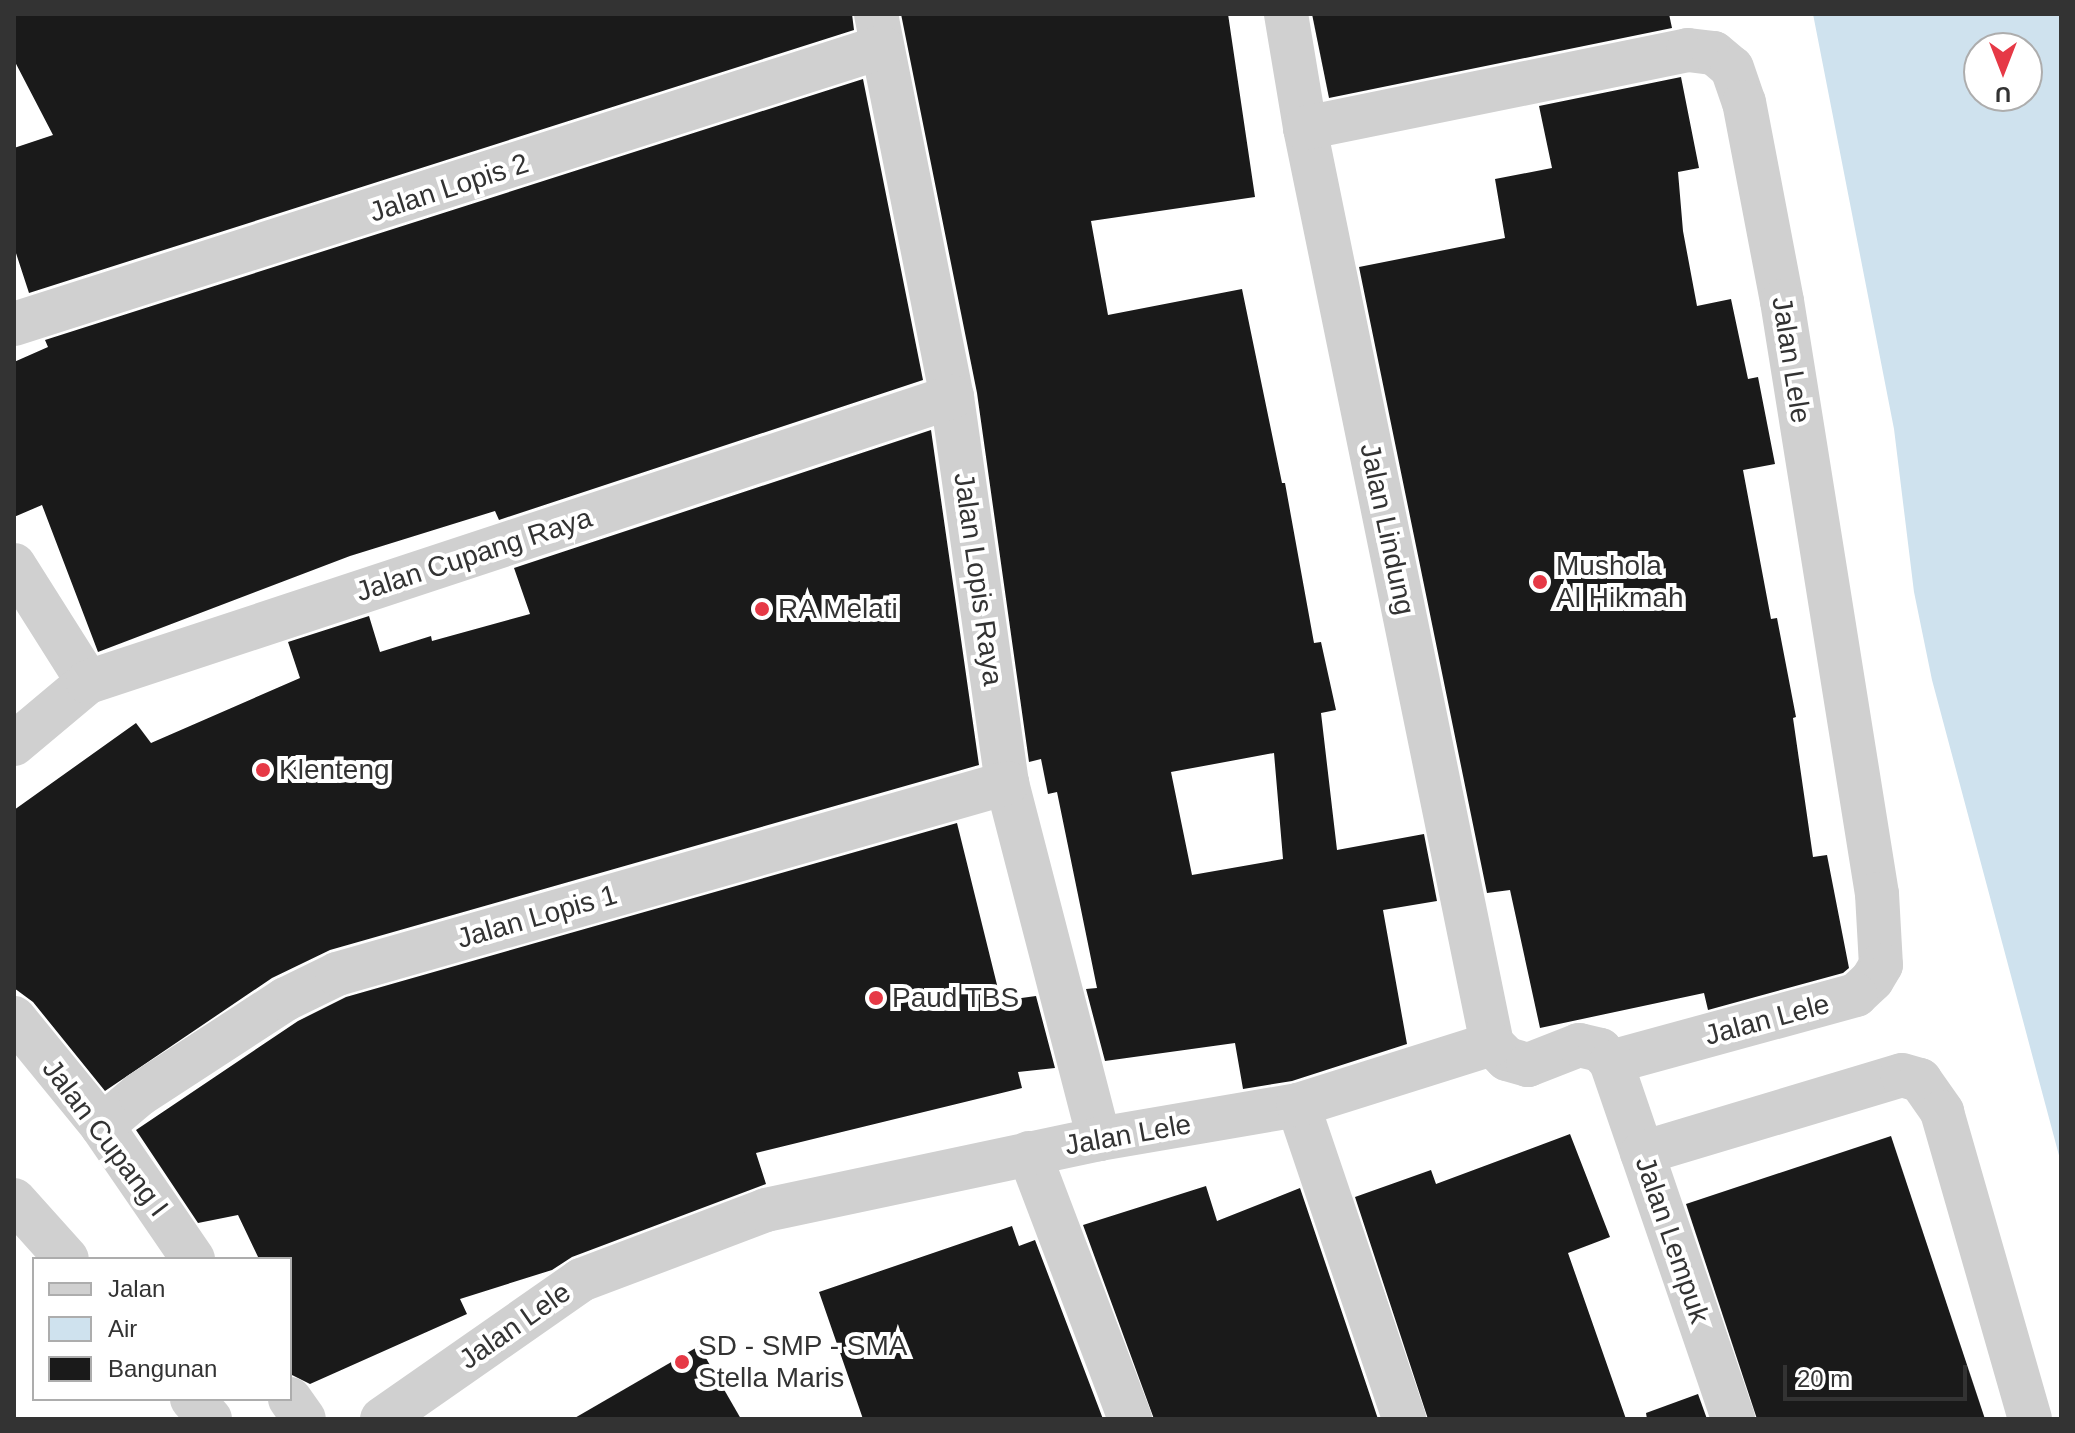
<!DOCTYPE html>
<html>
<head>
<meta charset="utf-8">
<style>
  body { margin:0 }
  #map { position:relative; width:2075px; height:1433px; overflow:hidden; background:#fff; font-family:Arial,sans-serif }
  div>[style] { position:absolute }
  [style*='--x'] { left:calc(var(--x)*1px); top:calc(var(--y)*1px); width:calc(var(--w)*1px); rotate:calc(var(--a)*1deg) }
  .water>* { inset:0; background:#cfe2ee }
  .building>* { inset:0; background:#1a1a1a }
  .minor>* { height:44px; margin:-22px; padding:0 22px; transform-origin:22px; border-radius:22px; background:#d0d0d0 }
  .dots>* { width:22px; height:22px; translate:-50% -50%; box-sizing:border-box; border:4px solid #fff; border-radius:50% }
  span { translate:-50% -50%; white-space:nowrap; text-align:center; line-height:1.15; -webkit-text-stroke:8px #fff; paint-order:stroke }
  .street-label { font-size:28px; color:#333 }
  .poi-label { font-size:28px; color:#333 }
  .left { translate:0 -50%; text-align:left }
  .frame { position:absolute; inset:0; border:16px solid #333; pointer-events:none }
  .legend { position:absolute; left:32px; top:1257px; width:260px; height:144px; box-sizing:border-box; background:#fff; border:2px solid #adadad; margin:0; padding:10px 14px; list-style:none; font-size:24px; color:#333 }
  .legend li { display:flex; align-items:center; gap:16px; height:40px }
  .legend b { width:40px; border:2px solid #adadad }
  .north { position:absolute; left:1963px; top:32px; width:80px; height:80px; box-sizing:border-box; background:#fff; border:2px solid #adadad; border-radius:50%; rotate:180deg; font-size:22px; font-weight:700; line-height:32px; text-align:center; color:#333 }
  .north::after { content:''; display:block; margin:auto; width:28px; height:36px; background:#e63946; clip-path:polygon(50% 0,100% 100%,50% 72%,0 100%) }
  .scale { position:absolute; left:1783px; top:1365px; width:184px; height:36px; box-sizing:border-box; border:4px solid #333; border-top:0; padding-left:10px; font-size:24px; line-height:28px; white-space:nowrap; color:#333; -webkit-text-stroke:6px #fff; paint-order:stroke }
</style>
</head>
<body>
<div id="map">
  <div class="water">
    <i style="clip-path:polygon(evenodd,1813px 14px,2061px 14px,2061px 1163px,1932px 680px,1914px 592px,1894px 429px,1813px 14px,1979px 48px,2027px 48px,2027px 96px,1979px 96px,1979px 48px)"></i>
  </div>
  <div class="building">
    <i style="clip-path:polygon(14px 14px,852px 14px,854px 30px,29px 293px,14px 247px,14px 148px,53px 135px,14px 60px)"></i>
    <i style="clip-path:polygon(evenodd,901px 14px,1228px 14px,1255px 197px,1091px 221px,1108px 315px,1242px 289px,1282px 483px,1285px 483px,1314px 643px,1321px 642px,1336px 710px,1321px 713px,1337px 850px,1424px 834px,1437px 901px,1383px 910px,1407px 1044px,1292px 1081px,1243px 1089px,1235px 1043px,1105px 1061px,1086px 989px,1097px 988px,1057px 792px,1048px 794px,1041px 759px,1029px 762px,977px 393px,901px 14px,1274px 753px,1283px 859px,1192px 875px,1171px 772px,1274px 753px)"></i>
    <i style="clip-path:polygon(1312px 14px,1669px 14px,1672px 28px,1329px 98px)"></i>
    <i style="clip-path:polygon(1681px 77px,1699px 168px,1678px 172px,1683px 231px,1697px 306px,1731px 299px,1748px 379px,1758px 377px,1775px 464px,1743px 470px,1771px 619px,1777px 618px,1796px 717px,1793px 718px,1813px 857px,1827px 855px,1849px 968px,1843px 973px,1708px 1010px,1704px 993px,1540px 1028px,1510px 890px,1487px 893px,1359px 267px,1505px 238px,1495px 179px,1552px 168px,1539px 106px)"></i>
    <i style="clip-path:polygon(863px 79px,923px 380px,499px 520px,495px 511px,350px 556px,98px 652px,42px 505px,14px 517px,14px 362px,48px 347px,45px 340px)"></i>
    <i style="clip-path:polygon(931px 430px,979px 765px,330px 950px,272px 978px,105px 1091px,33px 1002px,14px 988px,14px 810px,136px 723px,151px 743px,300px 678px,288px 642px,369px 616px,380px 652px,431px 636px,432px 641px,530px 614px,514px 568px)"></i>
    <i style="clip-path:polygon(957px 823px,1001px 1001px,1036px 996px,1055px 1068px,1018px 1072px,1022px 1088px,756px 1153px,766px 1184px,572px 1257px,552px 1270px,460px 1299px,467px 1314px,310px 1384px,290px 1374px,290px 1259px,259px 1259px,238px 1215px,198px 1223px,136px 1130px,298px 1021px,346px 997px)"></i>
    <i style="clip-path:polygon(1570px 1134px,1610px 1237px,1568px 1253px,1626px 1419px,1428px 1419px,1355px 1197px,1431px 1170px,1436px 1184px)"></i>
    <i style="clip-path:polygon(1891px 1136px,1985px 1419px,1757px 1419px,1686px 1204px)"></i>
    <i style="clip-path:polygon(1206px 1186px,1217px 1221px,1300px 1188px,1378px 1419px,1154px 1419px,1083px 1225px)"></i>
    <i style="clip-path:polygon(1012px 1226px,1019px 1246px,1035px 1240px,1103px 1419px,863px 1419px,819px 1292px)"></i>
    <i style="clip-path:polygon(699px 1346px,741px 1419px,573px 1419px)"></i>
    <i style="clip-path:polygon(1698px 1394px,1707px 1419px,1647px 1419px,1646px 1413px)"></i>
  </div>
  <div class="minor">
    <i style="--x:876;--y:14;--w:390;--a:78.8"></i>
    <i style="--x:952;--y:397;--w:390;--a:81.9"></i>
    <i style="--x:1007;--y:783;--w:368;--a:75.5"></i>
    <i style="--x:1286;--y:14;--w:116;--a:80.5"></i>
    <i style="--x:1305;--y:128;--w:935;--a:78.46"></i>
    <i style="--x:1305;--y:128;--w:391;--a:-11.5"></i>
    <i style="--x:1688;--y:50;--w:26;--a:7"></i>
    <i style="--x:1714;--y:53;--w:23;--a:40"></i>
    <i style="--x:1732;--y:68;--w:36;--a:71"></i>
    <i style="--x:1744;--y:102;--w:203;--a:79.2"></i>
    <i style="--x:1782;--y:301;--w:601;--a:80.9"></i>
    <i style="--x:1877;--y:894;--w:71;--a:86.8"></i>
    <i style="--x:1881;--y:965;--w:17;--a:121"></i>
    <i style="--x:1872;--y:980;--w:22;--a:137"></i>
    <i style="--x:1856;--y:995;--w:254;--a:164.7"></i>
    <i style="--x:14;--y:324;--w:911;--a:-17.7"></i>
    <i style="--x:14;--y:565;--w:138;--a:57.7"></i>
    <i style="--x:14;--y:744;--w:97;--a:-40"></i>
    <i style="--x:88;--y:682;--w:910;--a:-18.26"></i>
    <i style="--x:14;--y:1018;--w:139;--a:50.8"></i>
    <i style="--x:102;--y:1126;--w:161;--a:55.6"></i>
    <i style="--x:1492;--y:1044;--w:21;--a:45"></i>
    <i style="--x:1507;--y:1059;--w:22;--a:16"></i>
    <i style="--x:1528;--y:1065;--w:55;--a:-21.4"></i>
    <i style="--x:1579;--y:1045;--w:22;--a:13"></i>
    <i style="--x:1600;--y:1050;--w:16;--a:47"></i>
    <i style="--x:1611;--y:1062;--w:377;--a:71.1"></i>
    <i style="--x:1298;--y:1105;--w:331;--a:71.3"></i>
    <i style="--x:102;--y:1126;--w:50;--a:-40.1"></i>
    <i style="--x:140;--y:1094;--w:174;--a:-33.1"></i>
    <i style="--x:286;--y:999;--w:57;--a:-26.1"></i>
    <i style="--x:337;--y:974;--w:697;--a:-15.91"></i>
    <i style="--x:1029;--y:1153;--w:285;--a:69.2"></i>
    <i style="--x:1642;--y:1153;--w:271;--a:-16.7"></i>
    <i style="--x:1902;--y:1075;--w:19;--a:16"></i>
    <i style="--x:1920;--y:1080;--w:39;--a:55"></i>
    <i style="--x:1942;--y:1112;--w:319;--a:74"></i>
    <i style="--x:14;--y:1200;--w:79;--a:48.1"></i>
    <i style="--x:192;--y:1399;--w:27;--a:48"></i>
    <i style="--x:290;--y:1399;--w:24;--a:55"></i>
    <i style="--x:382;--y:1419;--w:243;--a:-34.9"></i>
    <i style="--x:581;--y:1280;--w:198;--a:-20.7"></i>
    <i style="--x:766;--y:1210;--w:340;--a:-12"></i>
    <i style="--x:1099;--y:1139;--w:202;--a:-9.7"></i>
    <i style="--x:1298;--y:1105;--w:203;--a:-17.5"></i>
  </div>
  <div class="dots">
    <i style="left:1540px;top:582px;background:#e63946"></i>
    <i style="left:762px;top:609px;background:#e63946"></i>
    <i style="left:263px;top:770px;background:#e63946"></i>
    <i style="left:876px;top:998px;background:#e63946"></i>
    <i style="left:682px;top:1362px;background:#e63946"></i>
  </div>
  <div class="street-label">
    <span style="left:449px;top:188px;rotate:-18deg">Jalan Lopis 2</span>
    <span style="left:1791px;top:360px;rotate:81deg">Jalan Lele</span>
    <span style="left:1387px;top:529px;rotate:78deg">Jalan Lindung</span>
    <span style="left:474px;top:555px;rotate:-18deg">Jalan Cupang Raya</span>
    <span style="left:978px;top:579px;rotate:82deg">Jalan Lopis Raya</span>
    <span style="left:537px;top:917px;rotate:-16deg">Jalan Lopis 1</span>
    <span style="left:1767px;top:1020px;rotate:-15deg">Jalan Lele</span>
    <span style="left:1128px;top:1135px;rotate:-10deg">Jalan Lele</span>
    <span style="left:105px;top:1138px;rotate:53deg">Jalan Cupang I</span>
    <span style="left:1672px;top:1240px;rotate:71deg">Jalan Lempuk</span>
    <span style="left:515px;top:1326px;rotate:-35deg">Jalan Lele</span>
  </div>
  <div class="poi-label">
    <span class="left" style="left:1556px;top:582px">Mushola<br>Al Hikmah</span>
    <span class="left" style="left:778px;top:609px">RA Melati</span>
    <span class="left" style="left:279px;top:770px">Klenteng</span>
    <span class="left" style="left:892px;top:998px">Paud TBS</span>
    <span class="left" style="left:698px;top:1362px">SD - SMP - SMA<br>Stella Maris</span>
  </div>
  <div class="frame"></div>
  <ul class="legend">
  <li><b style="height:10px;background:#d0d0d0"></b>Jalan</li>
  <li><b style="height:22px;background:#cfe2ee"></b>Air</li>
  <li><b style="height:22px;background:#1a1a1a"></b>Bangunan</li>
  </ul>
  <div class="north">U</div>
  <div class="scale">20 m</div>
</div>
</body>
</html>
